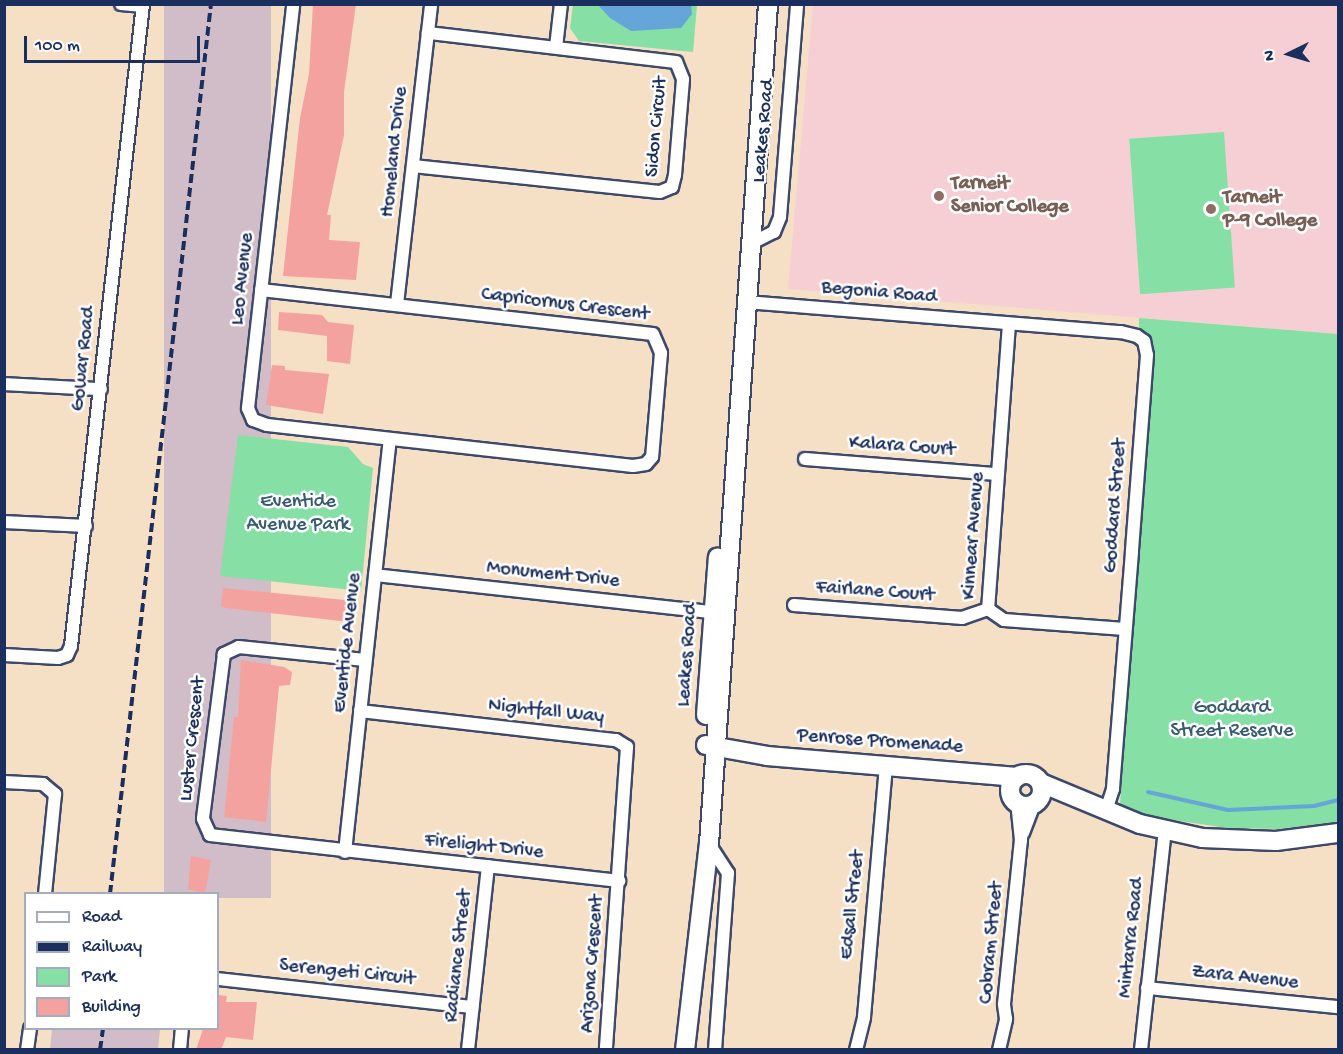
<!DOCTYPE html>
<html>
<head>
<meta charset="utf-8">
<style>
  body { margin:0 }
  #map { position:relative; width:1343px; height:1054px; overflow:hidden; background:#f5dfc5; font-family:"Gochi Hand",sans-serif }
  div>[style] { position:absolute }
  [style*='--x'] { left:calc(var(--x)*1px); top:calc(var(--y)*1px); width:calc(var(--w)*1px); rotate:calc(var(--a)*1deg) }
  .built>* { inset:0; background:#f6cfd5 }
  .industrial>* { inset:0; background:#d1bdc8; transform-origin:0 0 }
  .green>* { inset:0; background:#86dfa4; transform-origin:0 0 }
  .water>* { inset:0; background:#66a5d8 }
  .stream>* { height:4px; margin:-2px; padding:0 2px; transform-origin:2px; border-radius:2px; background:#66a5d8 }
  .building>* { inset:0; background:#f4a29f }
  .roads { filter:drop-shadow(2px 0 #3c496d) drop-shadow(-2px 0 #3c496d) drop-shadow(0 2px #3c496d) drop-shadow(0 -2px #3c496d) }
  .street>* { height:12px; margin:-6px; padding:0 6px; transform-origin:6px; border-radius:6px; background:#fff }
  .secondary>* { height:18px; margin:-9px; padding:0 9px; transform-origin:9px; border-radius:9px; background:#fff }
  .secondary>.ring { margin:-9px; padding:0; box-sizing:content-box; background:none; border:18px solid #fff; border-radius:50% }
  .rail>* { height:4px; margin-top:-2px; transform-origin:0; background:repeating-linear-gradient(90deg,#1b2f5e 0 9px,transparent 0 13.5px) }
  .dots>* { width:16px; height:16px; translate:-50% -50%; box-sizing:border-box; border:3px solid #fff; border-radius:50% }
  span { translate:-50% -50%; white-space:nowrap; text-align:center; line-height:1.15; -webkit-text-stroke:5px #fff; paint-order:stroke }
  .street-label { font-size:20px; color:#1b2f5e }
  .education-label { font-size:20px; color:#785e54; font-weight:700 }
  .left { translate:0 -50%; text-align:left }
  .park-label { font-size:20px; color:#365b70 }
  .frame { position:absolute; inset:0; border:6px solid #1b2f5e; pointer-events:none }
  .legend { position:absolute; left:24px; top:892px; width:195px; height:138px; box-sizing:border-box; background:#fff; border:2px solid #a4acbf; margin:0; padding:8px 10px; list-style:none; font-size:18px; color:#1b2f5e }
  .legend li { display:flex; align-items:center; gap:12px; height:30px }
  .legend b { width:30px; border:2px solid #a4acbf }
  .north { position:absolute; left:1259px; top:24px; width:60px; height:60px; -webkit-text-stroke:4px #fff; paint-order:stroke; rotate:265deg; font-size:16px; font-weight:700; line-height:24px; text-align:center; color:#1b2f5e }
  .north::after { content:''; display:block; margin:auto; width:21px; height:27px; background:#1b2f5e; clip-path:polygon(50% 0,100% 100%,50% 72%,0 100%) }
  .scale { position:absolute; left:24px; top:36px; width:176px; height:27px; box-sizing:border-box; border:3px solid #1b2f5e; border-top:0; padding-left:8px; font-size:18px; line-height:21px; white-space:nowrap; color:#1b2f5e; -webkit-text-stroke:4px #fff; paint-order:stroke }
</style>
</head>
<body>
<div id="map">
  <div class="built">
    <i style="clip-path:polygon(813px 5px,1338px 5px,1338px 334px,788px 289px)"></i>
  </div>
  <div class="industrial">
    <i style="left:164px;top:5px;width:107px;height:893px"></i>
    <i style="clip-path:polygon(52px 1029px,52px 1028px,160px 1029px,158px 1049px,50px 1049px)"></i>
  </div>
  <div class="green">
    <i style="clip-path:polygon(573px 5px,697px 5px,693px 52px,579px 41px,570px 28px)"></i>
    <i style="left:1224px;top:132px;width:156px;height:95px;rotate:86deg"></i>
    <i style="clip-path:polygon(1139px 318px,1338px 334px,1338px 822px,1279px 829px,1227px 828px,1133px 814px,1120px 804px,1154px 357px,1152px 342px,1139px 329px)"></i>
    <i style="clip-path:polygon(238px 435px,348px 447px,363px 464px,373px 468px,361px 591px,220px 576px)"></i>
  </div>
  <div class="water">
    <i style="clip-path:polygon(598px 5px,691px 5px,692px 14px,681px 28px,631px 31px,610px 18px)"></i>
  </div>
  <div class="stream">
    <i style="--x:1148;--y:792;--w:82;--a:12.7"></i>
    <i style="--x:1228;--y:810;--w:86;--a:-2.7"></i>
    <i style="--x:1314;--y:806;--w:25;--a:-14"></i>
  </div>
  <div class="building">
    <i style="clip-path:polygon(313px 4px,356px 4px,344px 92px,344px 135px,327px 215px,331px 215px,329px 240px,360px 242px,356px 280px,283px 276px,300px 118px,309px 74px)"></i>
    <i style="clip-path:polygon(279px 312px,322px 315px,328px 322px,354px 325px,350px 364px,327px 361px,327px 336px,278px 330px)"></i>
    <i style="clip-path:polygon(272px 365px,285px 366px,285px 370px,329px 374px,323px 414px,266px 405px)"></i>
    <i style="clip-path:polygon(223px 588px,345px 600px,352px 603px,350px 622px,226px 608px,221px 606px)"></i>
    <i style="clip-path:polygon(241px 660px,284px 667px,292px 672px,290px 685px,279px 686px,266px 822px,224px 817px,234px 717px,238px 717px)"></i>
    <i style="clip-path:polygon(191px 856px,211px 860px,205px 894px,188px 889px)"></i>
    <i style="clip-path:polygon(218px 995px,227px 996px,226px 1002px,257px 1002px,253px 1040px,226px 1037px,221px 1050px,196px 1050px,203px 1029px,218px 1029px)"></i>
  </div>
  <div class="roads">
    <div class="street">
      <i style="--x:121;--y:4;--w:22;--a:5"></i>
      <i style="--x:556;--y:47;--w:43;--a:-83.4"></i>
      <i style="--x:413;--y:166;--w:248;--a:6"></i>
      <i style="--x:660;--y:192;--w:13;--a:-23"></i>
      <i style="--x:672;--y:187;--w:12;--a:-76"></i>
      <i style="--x:675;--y:175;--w:96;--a:-85.2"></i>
      <i style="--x:683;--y:79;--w:18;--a:-112"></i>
      <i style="--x:676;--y:62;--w:250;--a:-173.3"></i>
      <i style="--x:750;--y:244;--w:27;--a:-27"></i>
      <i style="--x:774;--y:232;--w:16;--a:-68"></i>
      <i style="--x:780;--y:217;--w:214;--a:-85.4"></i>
      <i style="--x:261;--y:290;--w:394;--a:6.4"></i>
      <i style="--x:653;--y:334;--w:21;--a:67"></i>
      <i style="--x:661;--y:353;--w:104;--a:94.9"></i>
      <i style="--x:652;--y:457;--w:9;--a:131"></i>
      <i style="--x:646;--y:464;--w:13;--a:171"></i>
      <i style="--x:633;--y:466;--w:368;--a:-173.6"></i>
      <i style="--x:267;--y:425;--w:15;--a:-160"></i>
      <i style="--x:253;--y:420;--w:13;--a:-113"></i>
      <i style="--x:248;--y:408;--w:406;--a:-83.6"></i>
      <i style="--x:746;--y:302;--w:376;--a:4.6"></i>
      <i style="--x:1121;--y:332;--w:16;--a:14"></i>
      <i style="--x:1137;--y:336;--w:9;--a:36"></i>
      <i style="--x:1144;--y:341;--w:14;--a:78"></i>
      <i style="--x:1147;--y:355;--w:198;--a:94.4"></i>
      <i style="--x:1132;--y:552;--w:238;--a:94.6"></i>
      <i style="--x:1113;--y:789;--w:23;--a:108"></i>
      <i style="--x:397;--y:304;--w:302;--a:-83.5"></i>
      <i style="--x:1009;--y:324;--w:286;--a:94.2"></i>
      <i style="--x:988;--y:609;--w:19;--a:35"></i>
      <i style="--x:1004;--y:620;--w:121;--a:4.3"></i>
      <i style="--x:4;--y:384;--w:97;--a:3"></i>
      <i style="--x:805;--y:459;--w:193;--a:4.5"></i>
      <i style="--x:4;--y:522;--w:82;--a:2.8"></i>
      <i style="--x:375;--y:575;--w:347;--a:6.3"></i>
      <i style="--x:794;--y:605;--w:169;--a:4.4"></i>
      <i style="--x:962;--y:618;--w:28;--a:-19"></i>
      <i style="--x:4;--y:655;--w:54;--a:3.2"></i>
      <i style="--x:58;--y:658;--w:9;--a:-18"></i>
      <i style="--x:67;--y:655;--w:10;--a:-66"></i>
      <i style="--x:71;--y:646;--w:646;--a:-83.6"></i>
      <i style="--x:365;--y:660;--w:127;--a:-174.1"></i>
      <i style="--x:239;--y:647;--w:17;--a:155"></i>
      <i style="--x:224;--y:654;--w:166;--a:97.3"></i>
      <i style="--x:203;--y:819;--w:17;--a:66"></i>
      <i style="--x:210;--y:835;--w:412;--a:6.4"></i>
      <i style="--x:360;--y:711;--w:258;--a:6.5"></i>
      <i style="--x:616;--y:740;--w:13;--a:32"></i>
      <i style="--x:627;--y:747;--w:304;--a:94"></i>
      <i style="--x:4;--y:782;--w:39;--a:3"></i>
      <i style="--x:43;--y:784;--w:16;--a:40"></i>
      <i style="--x:55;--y:794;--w:100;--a:95.7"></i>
      <i style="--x:1023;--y:833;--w:31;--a:-69"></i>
      <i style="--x:709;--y:844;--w:35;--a:57"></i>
      <i style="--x:728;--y:873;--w:177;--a:94.2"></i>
      <i style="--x:345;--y:852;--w:415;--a:-83.8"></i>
      <i style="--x:218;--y:979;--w:256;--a:6.3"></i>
      <i style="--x:1147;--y:988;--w:192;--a:5.7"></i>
      <i style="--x:27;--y:1050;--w:22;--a:-82"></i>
      <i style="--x:180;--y:1050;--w:22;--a:-85"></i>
      <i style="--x:468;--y:1050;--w:185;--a:-83.8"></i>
      <i style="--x:856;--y:1050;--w:34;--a:-76"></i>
      <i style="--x:864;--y:1017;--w:254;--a:-85"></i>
      <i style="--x:999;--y:1050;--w:32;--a:-77"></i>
      <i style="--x:1006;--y:1019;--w:15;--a:-98"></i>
      <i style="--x:1004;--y:1004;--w:165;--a:-84.1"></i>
      <i style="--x:1021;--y:840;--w:38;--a:-96"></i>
      <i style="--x:1141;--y:1050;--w:221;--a:-83.8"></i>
    </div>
    <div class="secondary">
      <i style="--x:706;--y:715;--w:158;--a:-85.7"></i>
      <i style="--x:706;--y:745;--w:62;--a:10.2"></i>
      <i style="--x:767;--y:756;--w:251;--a:4.8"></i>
      <i class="ring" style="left:1010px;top:774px;width:14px;height:14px"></i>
      <i style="--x:1041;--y:783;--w:107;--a:22.5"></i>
      <i style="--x:1140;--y:824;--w:64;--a:12.7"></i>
      <i style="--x:1202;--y:838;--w:74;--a:2.3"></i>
      <i style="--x:1276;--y:841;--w:63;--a:-7.4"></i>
      <i style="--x:685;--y:1050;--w:207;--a:-83.4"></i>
      <i style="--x:709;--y:844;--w:842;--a:-85.98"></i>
    </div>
  </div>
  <div class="rail">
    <i style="--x:110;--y:894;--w:896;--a:-83.53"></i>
    <i style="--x:100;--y:1050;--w:22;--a:-82"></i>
  </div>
  <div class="dots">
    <i style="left:939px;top:196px;background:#8d6e63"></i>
    <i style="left:1211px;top:209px;background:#8d6e63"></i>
  </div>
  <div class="street-label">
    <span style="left:657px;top:127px;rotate:-85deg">Sidon Circuit</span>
    <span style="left:764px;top:131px;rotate:-85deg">Leakes Road</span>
    <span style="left:395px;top:152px;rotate:-84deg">Homeland Drive</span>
    <span style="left:243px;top:279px;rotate:-84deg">Leo Avenue</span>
    <span style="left:879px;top:293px;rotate:5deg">Begonia Road</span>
    <span style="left:565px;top:305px;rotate:7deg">Capricornus Crescent</span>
    <span style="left:84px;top:359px;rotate:-84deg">Gowar Road</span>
    <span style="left:902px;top:447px;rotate:4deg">Kalara Court</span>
    <span style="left:1116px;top:506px;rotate:-86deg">Goddard Street</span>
    <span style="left:974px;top:536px;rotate:-86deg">Kinnear Avenue</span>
    <span style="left:553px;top:575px;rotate:6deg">Monument Drive</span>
    <span style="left:875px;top:592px;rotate:4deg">Fairlane Court</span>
    <span style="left:348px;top:643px;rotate:-84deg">Eventide Avenue</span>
    <span style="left:688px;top:655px;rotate:-86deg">Leakes Road</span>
    <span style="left:546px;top:712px;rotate:6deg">Nightfall Way</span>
    <span style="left:193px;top:739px;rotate:-84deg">Luster Crescent</span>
    <span style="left:880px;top:742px;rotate:4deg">Penrose Promenade</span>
    <span style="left:484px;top:847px;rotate:6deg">Firelight Drive</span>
    <span style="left:853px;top:905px;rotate:-84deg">Edsall Street</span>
    <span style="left:1132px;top:938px;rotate:-84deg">Mintarra Road</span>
    <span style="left:992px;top:943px;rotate:-85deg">Cobram Street</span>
    <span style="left:459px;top:956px;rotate:-84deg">Radiance Street</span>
    <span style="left:593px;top:964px;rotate:-86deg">Arizona Crescent</span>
    <span style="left:347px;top:973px;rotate:6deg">Serengeti Circuit</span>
    <span style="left:1245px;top:978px;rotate:6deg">Zara Avenue</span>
  </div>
  <div class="education-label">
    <span class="left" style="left:951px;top:196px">Tarneit<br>Senior College</span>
    <span class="left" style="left:1223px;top:210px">Tarneit<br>P-9 College</span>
  </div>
  <div class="park-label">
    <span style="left:298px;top:514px">Eventide<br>Avenue Park</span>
    <span style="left:1232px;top:720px">Goddard<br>Street Reserve</span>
  </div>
  <div class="frame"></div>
  <ul class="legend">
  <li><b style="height:8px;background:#fff"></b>Road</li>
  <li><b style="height:8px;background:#1b2f5e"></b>Railway</li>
  <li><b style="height:16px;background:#86dfa4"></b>Park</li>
  <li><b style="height:16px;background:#f4a29f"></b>Building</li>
  </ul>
  <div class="north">N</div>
  <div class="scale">100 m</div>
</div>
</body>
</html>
